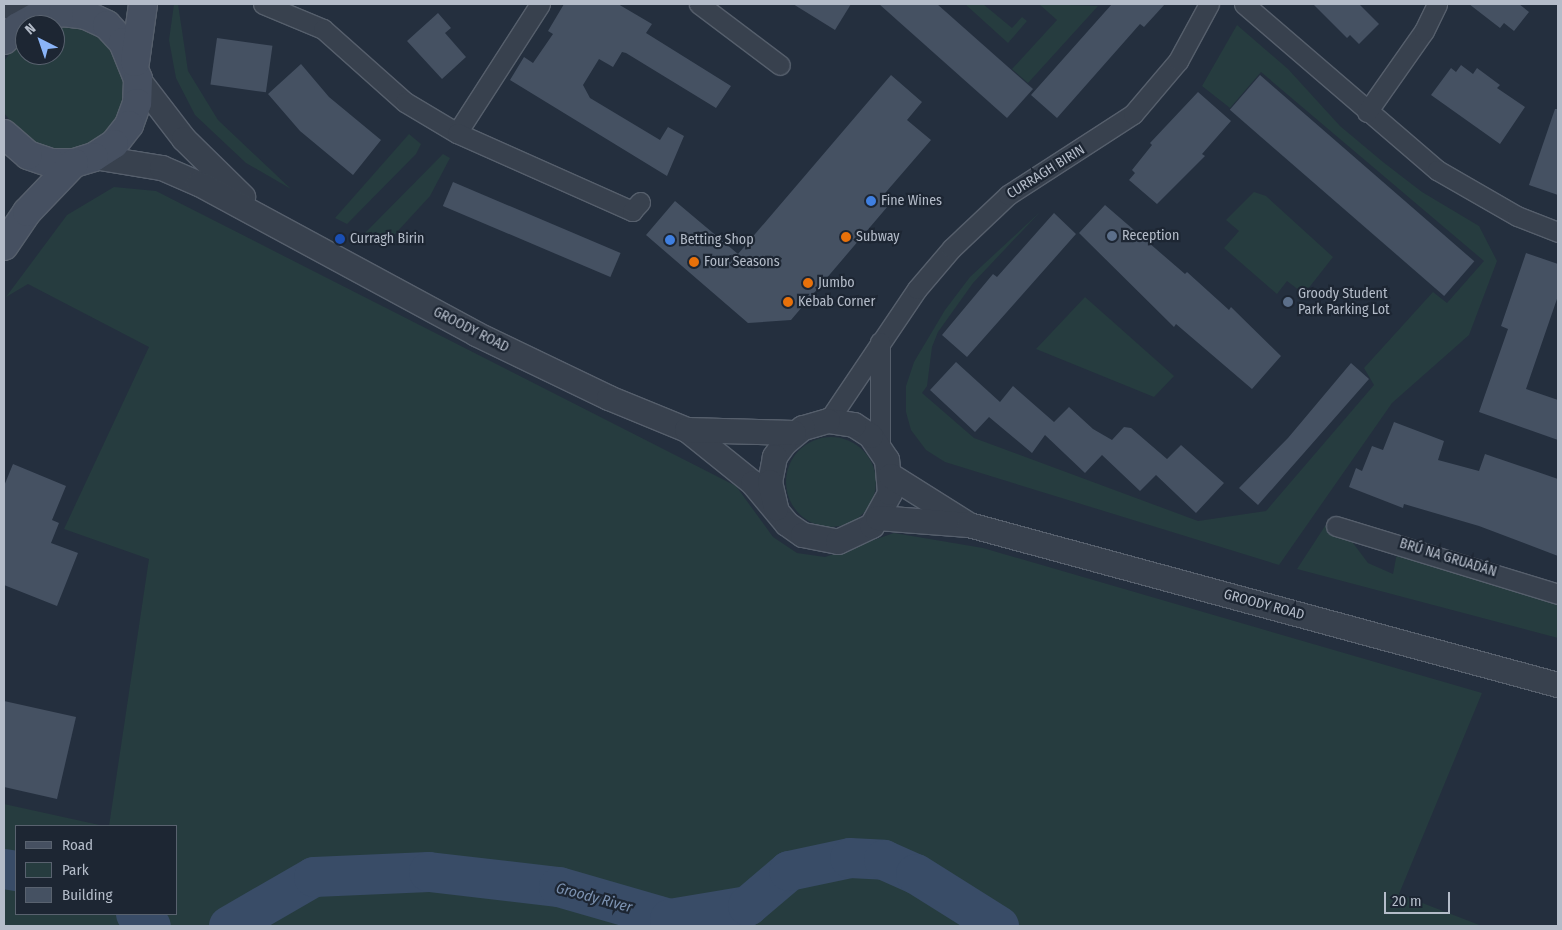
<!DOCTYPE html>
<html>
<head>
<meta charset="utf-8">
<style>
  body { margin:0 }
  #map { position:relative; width:1562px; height:930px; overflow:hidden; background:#242f3e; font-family:"Fira Sans Condensed",sans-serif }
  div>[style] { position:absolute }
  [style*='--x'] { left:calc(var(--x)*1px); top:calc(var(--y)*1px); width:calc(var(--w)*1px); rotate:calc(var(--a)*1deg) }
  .green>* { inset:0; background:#263c3f }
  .round { border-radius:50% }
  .river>* { height:40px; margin:-20px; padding:0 20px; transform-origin:20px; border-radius:20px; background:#394c67 }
  .building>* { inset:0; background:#455162; transform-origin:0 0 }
  .roads { filter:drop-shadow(1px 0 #565f6c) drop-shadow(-1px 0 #565f6c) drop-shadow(0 1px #565f6c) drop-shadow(0 -1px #565f6c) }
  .minor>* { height:19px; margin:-9.5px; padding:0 9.5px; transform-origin:9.5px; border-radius:9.5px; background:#38414e }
  .tertiary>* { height:24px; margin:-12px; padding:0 12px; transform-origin:12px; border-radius:12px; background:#38414e }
  .secondary>* { height:28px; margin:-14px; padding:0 14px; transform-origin:14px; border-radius:14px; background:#465061 }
  .dots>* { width:14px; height:14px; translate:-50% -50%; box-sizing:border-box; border:2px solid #1d2633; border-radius:50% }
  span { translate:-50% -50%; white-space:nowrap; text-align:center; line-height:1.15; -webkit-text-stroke:4.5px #1d2633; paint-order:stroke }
  .street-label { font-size:14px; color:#b4bcc9 }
  .poi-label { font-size:14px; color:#b4bcc9 }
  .left { translate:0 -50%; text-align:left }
  .water-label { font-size:15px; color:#7c92b1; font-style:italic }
  .frame { position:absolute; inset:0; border:5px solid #b4bcc9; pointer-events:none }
  .legend { position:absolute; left:15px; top:825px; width:162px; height:90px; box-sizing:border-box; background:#1d2633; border:1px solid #59626f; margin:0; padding:6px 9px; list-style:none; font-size:15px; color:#b4bcc9 }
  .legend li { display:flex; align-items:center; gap:10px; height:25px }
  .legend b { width:25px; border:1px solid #59626f }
  .north { position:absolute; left:15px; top:15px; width:50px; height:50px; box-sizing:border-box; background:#1d2633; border:1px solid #59626f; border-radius:50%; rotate:319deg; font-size:14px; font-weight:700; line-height:20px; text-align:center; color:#b4bcc9 }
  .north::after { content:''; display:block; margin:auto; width:18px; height:22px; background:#8ab4f8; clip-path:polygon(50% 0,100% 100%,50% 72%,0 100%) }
  .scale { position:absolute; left:1384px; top:892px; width:66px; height:22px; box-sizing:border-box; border:2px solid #b4bcc9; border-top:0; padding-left:6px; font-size:15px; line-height:18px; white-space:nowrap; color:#b4bcc9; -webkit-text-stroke:4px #1d2633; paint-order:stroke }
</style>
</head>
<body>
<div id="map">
  <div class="green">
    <i style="clip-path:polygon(174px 4px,178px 4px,188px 71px,218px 120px,291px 189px,246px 163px,195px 115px,176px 78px,169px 40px)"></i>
    <i style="clip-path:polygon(965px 4px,983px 4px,1012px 28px,1022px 17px,1027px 21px,1008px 43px)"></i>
    <i style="clip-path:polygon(1039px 4px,1098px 6px,1028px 83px,1012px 69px,1057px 20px)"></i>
    <i style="clip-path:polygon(47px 24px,88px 28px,105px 40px,118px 56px,125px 76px,125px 97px,118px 117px,105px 133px,88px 145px,67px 150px,46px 149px,26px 140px,4px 113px,4px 61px,25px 34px,25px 55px,55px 55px,55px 25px)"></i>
    <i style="clip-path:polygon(1237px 25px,1288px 69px,1340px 126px,1383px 162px,1422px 192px,1479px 226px,1497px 261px,1469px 335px,1392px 403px,1279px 565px,945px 462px,926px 450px,911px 430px,906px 412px,906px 386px,914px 362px,945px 310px,970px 277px,1040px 212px,973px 283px,938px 332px,932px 347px,927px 386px,922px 393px,974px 438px,1198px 521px,1266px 511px,1374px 385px,1364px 368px,1433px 292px,1447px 303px,1484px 261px,1261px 72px,1230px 108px,1202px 86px)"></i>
    <i style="clip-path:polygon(409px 134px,421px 144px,416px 154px,347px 224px,335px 218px)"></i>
    <i style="clip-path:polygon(443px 154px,450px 158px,430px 196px,385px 245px,364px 234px)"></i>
    <i style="clip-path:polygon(114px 187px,156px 191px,736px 486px,773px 537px,797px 553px,825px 557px,894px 533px,983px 548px,1482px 693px,1399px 894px,1482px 926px,4px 926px,4px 804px,104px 826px,16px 826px,16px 914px,176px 914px,176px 826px,109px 826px,149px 559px,64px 529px,149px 347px,28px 284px,6px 297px,67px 215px)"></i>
    <i style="clip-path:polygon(1254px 192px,1266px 196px,1333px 257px,1304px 294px,1287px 281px,1277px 294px,1224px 248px,1239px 231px,1226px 220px)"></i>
    <i style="clip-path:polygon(1085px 297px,1174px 376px,1154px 397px,1036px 349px)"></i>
    <i class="round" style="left:786px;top:437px;width:90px;height:90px"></i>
    <i style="clip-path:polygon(1327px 523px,1353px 543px,1368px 563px,1393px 574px,1397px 553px,1523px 588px,1558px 603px,1558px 638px,1297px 569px)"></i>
  </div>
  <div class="river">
    <i style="--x:4;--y:869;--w:12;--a:9"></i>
    <i style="--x:136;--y:914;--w:19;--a:39"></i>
    <i style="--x:229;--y:926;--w:98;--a:-30"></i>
    <i style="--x:314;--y:877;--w:115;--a:-2.5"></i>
    <i style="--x:429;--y:872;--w:131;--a:6.6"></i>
    <i style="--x:559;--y:887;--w:116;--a:16.1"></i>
    <i style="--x:670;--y:919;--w:79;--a:-9.5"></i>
    <i style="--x:748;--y:906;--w:54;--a:-40.5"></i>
    <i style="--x:789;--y:871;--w:62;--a:-12"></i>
    <i style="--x:850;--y:858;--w:34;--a:3"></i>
    <i style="--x:884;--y:860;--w:35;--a:24"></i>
    <i style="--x:916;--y:874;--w:98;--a:32.1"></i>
  </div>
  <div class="building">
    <i style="clip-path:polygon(564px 4px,618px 4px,652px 24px,646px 33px,731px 86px,716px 108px,626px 53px,622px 52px,613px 67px,599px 59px,583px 85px,590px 98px,660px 140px,668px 127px,684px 136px,667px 176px,510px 80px,524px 57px,533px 63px,553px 34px,548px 31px)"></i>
    <i style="clip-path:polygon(793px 4px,851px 4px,835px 30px)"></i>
    <i style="clip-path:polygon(879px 4px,937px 4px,1033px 89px,1007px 118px)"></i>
    <i style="clip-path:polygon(1112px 4px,1165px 4px,1144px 27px,1140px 24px,1057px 118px,1031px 95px)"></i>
    <i style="clip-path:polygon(1313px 4px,1359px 4px,1379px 24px,1359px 44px,1350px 35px,1347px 38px)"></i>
    <i style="clip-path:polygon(1469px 4px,1519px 4px,1529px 12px,1514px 31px,1504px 23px,1500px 28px)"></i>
    <i style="clip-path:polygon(438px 13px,451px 28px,445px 33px,466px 57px,442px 79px,407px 41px)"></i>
    <i style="left:217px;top:38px;width:56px;height:47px;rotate:8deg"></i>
    <i style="clip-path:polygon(301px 64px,329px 97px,381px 140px,353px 175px,300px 131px,268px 94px)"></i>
    <i style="clip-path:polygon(1461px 65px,1473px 74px,1477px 68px,1500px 85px,1497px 88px,1525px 107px,1500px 144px,1431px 95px,1451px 68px,1456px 72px)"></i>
    <i style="clip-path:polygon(891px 75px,922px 102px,907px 120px,931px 140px,880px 199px,888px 206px,791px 320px,748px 323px,646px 235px,675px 201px,738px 254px)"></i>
    <i style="left:1260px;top:75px;width:284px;height:46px;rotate:41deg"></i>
    <i style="clip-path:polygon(1198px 92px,1231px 121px,1202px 154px,1205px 156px,1157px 204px,1129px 180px,1135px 173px,1132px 170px,1152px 145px,1150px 143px)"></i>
    <i style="clip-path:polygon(1555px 109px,1558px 109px,1558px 195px,1529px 185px)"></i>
    <i style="left:453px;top:182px;width:182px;height:26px;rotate:23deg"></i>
    <i style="clip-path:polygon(1105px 205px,1185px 274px,1187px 272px,1229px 310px,1231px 307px,1281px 356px,1252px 389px,1176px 324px,1174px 327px,1079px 233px)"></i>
    <i style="clip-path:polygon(1054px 213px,1076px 234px,967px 357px,942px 335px,993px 274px,997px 277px)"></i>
    <i style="clip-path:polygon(1526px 253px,1558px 264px,1558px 296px,1526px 389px,1558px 400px,1558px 440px,1479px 412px,1508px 329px,1501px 326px)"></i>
    <i style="clip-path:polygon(956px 362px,1000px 402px,1013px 386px,1054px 422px,1069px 407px,1093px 429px,1112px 440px,1124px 427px,1131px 428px,1167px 459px,1181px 445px,1224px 483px,1196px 513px,1156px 475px,1140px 491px,1102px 455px,1085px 473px,1045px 435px,1032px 453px,989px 417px,975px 432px,930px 390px)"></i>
    <i style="clip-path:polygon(1351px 363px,1369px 379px,1258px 505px,1239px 488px,1288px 438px)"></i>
    <i style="clip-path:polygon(1394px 422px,1444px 441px,1438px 460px,1479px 471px,1485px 454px,1558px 479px,1558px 556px,1479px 526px,1404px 504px,1403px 508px,1349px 487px,1356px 468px,1362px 471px,1372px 446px,1383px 450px)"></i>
    <i style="clip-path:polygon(13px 464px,66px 486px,52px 520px,59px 523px,51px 543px,78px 553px,57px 606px,4px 585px,4px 486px)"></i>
    <i style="clip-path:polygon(4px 701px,76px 717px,57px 799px,4px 787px)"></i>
  </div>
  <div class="roads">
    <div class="minor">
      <i style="--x:263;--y:4;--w:65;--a:22.6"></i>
      <i style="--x:323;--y:29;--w:110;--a:41.7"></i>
      <i style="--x:405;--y:102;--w:61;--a:30.8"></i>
      <i style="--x:540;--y:4;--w:153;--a:122.8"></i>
      <i style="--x:457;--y:133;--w:192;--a:24"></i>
      <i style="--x:632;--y:211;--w:12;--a:-48"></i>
      <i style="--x:699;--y:4;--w:101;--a:37"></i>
      <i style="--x:1244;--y:4;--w:255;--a:40.7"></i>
      <i style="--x:1437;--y:170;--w:92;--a:29.9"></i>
      <i style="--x:1517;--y:216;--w:44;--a:21.3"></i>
      <i style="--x:1367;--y:112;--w:99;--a:-54.9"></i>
      <i style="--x:1424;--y:31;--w:30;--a:-64"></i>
      <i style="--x:828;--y:421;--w:159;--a:-56"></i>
      <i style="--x:917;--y:289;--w:54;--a:-49.5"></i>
      <i style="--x:952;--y:248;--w:77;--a:-43.4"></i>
      <i style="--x:1008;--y:195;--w:149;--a:-32.9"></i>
      <i style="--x:1133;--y:114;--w:70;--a:-49.7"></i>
      <i style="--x:1178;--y:61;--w:65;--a:-61.5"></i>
      <i style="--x:880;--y:446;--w:104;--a:-90"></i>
      <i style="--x:1336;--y:526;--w:232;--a:17"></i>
    </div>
    <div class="tertiary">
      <i style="--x:4;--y:5;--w:36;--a:18"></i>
      <i style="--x:138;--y:79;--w:76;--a:52.5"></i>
      <i style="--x:184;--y:139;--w:83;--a:44.5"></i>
      <i style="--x:94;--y:157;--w:69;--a:9.2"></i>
      <i style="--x:162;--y:168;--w:40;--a:23.4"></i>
      <i style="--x:199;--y:184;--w:315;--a:28.4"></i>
      <i style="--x:476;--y:334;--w:148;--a:25.7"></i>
      <i style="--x:609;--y:398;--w:84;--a:22.3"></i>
      <i style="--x:687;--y:430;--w:85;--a:38.8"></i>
      <i style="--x:753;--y:483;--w:53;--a:50.3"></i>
      <i style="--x:787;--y:524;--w:19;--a:35"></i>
      <i style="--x:803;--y:535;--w:36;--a:11"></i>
      <i style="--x:838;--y:542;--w:38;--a:-25"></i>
      <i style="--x:872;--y:526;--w:38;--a:-61"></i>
      <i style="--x:890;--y:493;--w:33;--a:-95"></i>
      <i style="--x:887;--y:460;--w:29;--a:-124"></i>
      <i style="--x:871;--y:436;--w:20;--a:-147"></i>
      <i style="--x:854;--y:425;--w:26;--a:-171"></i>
      <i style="--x:828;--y:421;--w:26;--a:164"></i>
      <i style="--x:803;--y:428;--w:25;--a:140"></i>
      <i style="--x:784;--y:444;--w:16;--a:125"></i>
      <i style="--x:775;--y:457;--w:25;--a:101"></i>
      <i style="--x:770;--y:482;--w:27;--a:77"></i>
      <i style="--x:687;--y:430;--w:107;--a:1.6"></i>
      <i style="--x:891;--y:476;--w:92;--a:32.1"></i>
      <i style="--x:878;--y:518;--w:91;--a:4.4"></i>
      <i style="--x:969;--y:525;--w:610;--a:15.2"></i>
    </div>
    <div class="secondary">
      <i style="--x:4;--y:40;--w:19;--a:-43"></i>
      <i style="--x:18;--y:27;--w:23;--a:-29"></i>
      <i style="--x:38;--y:16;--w:25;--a:-9"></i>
      <i style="--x:63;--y:12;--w:23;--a:7"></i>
      <i style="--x:86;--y:15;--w:23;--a:25"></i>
      <i style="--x:107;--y:25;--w:23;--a:47"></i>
      <i style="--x:123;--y:42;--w:40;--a:68"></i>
      <i style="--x:138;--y:79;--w:24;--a:92"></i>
      <i style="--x:137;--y:103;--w:23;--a:110"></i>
      <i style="--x:129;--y:125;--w:24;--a:128"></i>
      <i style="--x:114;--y:144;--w:24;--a:147"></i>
      <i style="--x:94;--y:157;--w:21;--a:163"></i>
      <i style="--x:74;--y:163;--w:23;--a:180"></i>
      <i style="--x:51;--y:163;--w:24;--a:-161"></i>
      <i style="--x:28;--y:155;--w:32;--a:-139"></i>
      <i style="--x:135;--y:62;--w:59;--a:-82.1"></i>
      <i style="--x:4;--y:246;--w:41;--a:-55.9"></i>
      <i style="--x:27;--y:212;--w:68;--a:-46.2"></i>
    </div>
  </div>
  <div class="dots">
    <i style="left:871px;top:201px;background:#3f7fe0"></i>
    <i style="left:1112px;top:236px;background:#5c6f8a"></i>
    <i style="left:846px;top:237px;background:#e8710a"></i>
    <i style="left:340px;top:239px;background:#1a4fb4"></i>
    <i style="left:670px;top:240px;background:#3f7fe0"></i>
    <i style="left:694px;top:262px;background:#e8710a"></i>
    <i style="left:808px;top:283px;background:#e8710a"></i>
    <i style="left:788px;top:302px;background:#e8710a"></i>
    <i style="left:1288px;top:302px;background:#5c6f8a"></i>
  </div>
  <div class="street-label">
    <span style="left:1046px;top:172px;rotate:-32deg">CURRAGH BIRIN</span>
    <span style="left:471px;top:330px;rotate:27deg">GROODY ROAD</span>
    <span style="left:1448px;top:558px;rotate:17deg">BRÚ NA GRUADÁN</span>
    <span style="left:1264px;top:605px;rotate:15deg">GROODY ROAD</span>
  </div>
  <div class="poi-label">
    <span class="left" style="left:881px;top:201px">Fine Wines</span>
    <span class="left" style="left:1122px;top:236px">Reception</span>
    <span class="left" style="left:856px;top:237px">Subway</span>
    <span class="left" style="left:350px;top:239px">Curragh Birin</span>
    <span class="left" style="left:680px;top:240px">Betting Shop</span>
    <span class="left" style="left:704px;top:262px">Four Seasons</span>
    <span class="left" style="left:818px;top:283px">Jumbo</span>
    <span class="left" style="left:1298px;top:302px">Groody Student<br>Park Parking Lot</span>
    <span class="left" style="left:798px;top:302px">Kebab Corner</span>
  </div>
  <div class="water-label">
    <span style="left:594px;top:898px;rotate:15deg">Groody River</span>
  </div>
  <div class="frame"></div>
  <ul class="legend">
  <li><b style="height:6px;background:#465061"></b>Road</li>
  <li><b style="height:14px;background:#263c3f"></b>Park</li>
  <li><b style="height:14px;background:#455162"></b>Building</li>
  </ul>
  <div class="north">N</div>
  <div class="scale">20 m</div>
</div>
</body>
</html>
